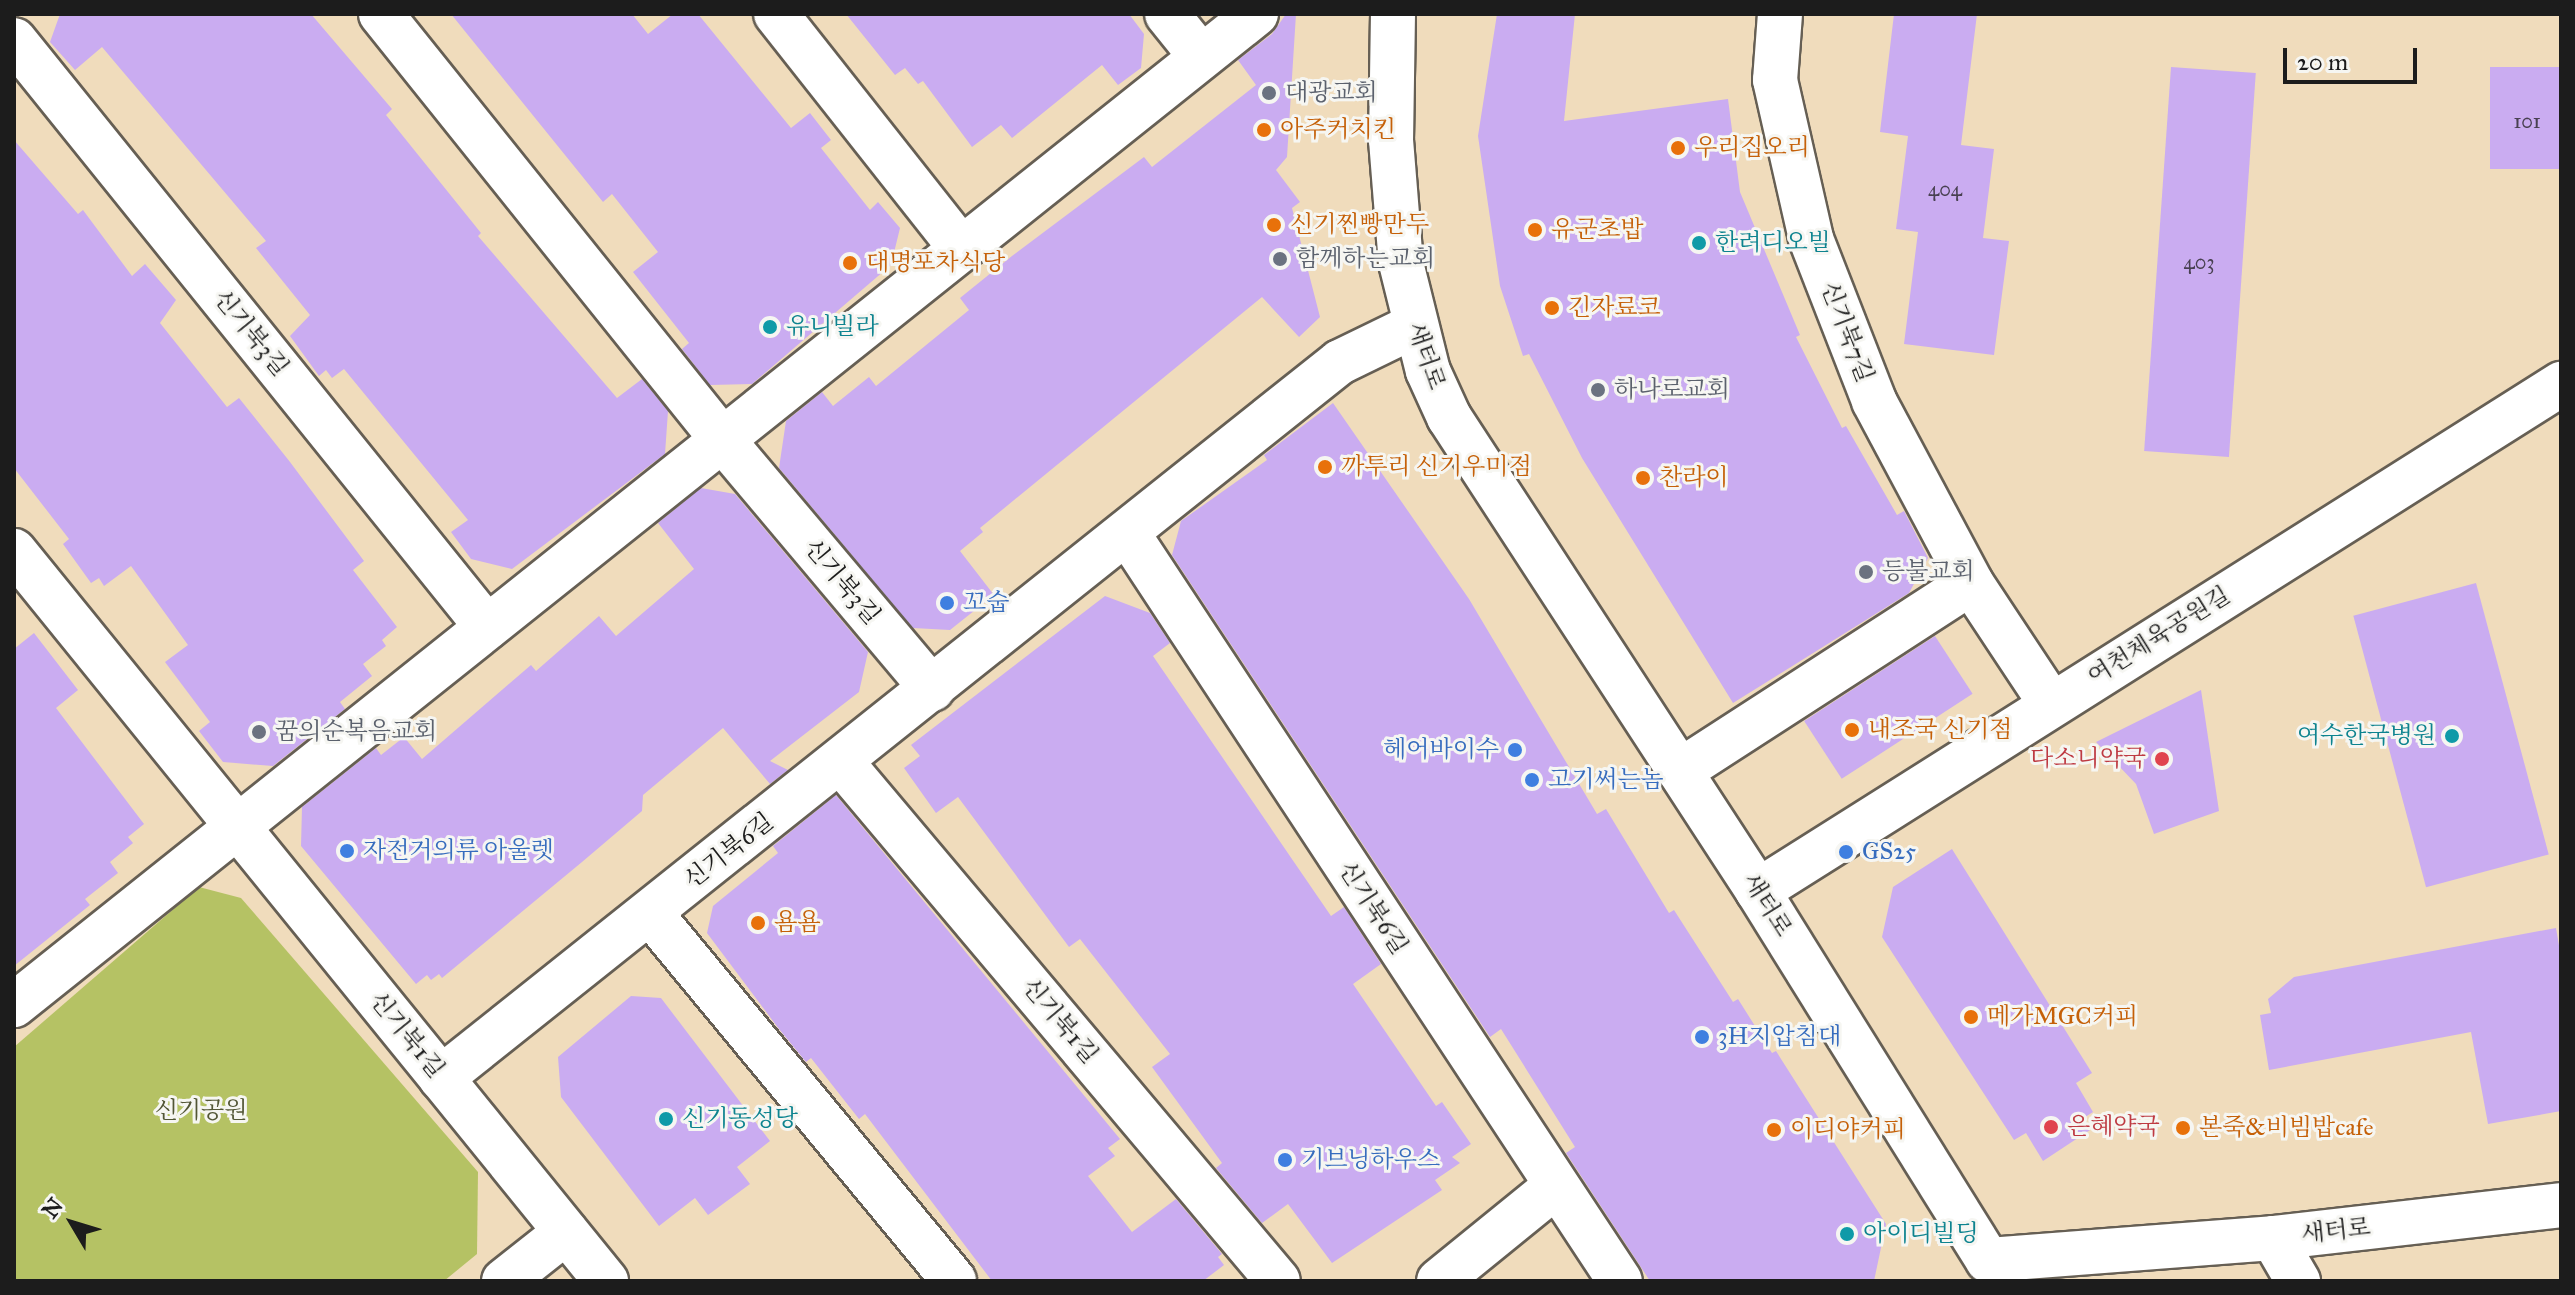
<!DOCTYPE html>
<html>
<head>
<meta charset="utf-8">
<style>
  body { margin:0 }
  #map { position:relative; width:2575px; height:1295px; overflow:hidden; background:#f0dcbc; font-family:"IM FELL Great Primer","Noto Serif KR",serif }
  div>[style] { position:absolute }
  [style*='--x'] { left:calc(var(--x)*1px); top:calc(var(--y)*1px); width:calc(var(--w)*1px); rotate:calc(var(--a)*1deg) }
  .green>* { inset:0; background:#b5c264 }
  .building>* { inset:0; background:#caacf1; transform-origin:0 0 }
  .roads { filter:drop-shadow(2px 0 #665f54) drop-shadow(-2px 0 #665f54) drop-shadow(0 2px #665f54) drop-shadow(0 -2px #665f54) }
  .minor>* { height:44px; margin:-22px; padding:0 22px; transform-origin:22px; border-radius:22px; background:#fff }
  .dots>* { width:22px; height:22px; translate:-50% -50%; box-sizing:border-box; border:4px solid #f6f6f2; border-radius:50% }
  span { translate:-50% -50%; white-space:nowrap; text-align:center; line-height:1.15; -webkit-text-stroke:6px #f6f6f2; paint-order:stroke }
  .number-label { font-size:20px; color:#484051 }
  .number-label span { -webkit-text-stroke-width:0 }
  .worship-label { font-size:24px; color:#5b616d }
  .left { translate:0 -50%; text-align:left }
  .food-label { font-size:24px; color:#c56008 }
  .culture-label { font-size:24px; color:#0d838f }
  .right { translate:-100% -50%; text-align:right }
  .street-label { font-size:24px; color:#1c1c1c }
  .shop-label { font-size:24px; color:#366cbe }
  .health-label { font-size:24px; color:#be3a42 }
  .park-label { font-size:24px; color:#525635 }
  .frame { position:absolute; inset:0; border:16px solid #1c1c1c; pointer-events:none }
  .north { position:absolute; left:32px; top:1183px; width:80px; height:80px; -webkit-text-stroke:6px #f6f6f2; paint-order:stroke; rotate:308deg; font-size:22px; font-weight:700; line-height:32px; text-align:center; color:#1c1c1c }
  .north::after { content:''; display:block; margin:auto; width:28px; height:36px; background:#1c1c1c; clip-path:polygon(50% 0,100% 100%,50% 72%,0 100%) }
  .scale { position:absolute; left:2283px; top:48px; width:134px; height:36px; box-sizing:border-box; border:4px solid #1c1c1c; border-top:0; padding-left:10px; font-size:24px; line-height:28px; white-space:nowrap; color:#1c1c1c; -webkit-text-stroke:6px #f6f6f2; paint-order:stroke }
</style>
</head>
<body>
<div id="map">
  <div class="green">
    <i style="clip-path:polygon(199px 887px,241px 898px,478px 1172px,477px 1254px,444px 1281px,14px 1281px,14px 1047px)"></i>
  </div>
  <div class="building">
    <i style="clip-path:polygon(60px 14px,311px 14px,392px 109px,386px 115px,481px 233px,478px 236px,617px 398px,642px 379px,668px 411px,665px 454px,512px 569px,471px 559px,451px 532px,468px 520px,344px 369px,332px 378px,326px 370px,319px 376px,290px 336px,310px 315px,256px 248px,266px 241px,102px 47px,75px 70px,50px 42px)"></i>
    <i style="clip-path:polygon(451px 14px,632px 14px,648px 34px,673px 14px,698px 14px,791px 128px,810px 113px,831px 140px,821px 148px,870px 210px,878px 202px,900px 228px,891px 265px,752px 384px,710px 385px,682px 349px,689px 343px,633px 272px,658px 252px,612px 194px,603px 202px)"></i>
    <i style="clip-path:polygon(846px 14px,1129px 14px,1144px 34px,1141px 68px,1118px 85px,1102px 65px,1012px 138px,1001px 125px,972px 147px,923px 81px,918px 84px,905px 68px,895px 75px)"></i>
    <i style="clip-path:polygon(1286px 14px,1296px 14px,1287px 157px,1276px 170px,1300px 202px,1292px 208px,1320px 317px,1299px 337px,1262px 297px,980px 528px,983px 532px,960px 551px,994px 595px,950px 630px,913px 628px,779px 468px,786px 421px,822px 392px,833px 406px,869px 377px,876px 386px,969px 310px,960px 298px,1012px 256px,1144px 157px,1152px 167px,1256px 85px,1238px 60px,1272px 34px)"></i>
    <i style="clip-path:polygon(1497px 14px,1575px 14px,1564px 121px,1728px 99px,1740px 192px,1800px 335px,1796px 337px,1842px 428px,1846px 426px,1897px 515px,1904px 511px,1928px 558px,1909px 593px,1733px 703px,1582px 458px,1529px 354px,1523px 356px,1500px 286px,1478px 136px)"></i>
    <i style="clip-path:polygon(1894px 14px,1977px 14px,1961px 145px,1994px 149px,1983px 238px,2009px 241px,1994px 355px,1904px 344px,1918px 232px,1896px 229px,1908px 136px,1880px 132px)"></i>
    <i style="left:2171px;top:67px;width:85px;height:385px;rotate:4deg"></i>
    <i style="left:2561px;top:67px;width:102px;height:71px;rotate:90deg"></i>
    <i style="clip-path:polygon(14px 140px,78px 214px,83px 210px,132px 276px,145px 264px,176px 300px,160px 323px,227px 407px,239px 398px,290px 462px,364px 561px,353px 570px,397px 627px,382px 640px,386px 646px,363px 664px,372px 676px,340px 702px,345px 709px,273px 766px,223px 762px,199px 731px,210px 722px,165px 662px,188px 645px,131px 566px,104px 586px,99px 578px,91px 583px,63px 544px,69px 539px,14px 468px)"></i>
    <i style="clip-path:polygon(1333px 403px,1469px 599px,1597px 814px,1606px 809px,1669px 913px,1674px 910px,1733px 1002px,1738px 999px,1772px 1053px,1776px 1051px,1886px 1224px,1874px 1281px,1650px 1281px,1566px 1153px,1575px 1147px,1501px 1029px,1490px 1037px,1172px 555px,1181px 521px,1267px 460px,1264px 455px)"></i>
    <i style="clip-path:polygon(701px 488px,735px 494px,868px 652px,859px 692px,770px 761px,788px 770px,770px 784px,723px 728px,643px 795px,642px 811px,582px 862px,442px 978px,439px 974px,431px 980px,427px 975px,416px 984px,301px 846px,302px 807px,376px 748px,381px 755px,404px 737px,422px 759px,531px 665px,536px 671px,599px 616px,616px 636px,694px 569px,658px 523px)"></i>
    <i style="left:2476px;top:583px;width:281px;height:127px;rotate:75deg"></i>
    <i style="clip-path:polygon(1105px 596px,1150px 613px,1170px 643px,1153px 656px,1331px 916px,1344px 907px,1381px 964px,1353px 984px,1436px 1106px,1442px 1102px,1471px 1144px,1452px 1157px,1460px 1163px,1435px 1180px,1442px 1190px,1332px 1263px,1288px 1204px,1262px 1223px,1216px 1168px,1222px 1163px,1152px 1067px,1170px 1054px,1080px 939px,1069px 947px,958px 797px,936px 813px,904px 768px,920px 756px,911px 745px)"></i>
    <i style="clip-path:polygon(34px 633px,78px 690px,56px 708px,144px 824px,128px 837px,133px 843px,110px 862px,118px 873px,85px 899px,90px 905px,14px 966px,14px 649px)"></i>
    <i style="left:1935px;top:636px;width:69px;height:156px;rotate:57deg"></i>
    <i style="clip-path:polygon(2201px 690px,2219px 811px,2154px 834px,2136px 784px,2096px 742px)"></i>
    <i style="clip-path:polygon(836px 795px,1120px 1139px,1108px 1148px,1115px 1156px,1088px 1176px,1132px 1232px,1176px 1199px,1222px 1254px,1218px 1257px,1224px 1265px,1203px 1281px,992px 1281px,865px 1114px,859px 1119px,811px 1058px,806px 1062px,779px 1029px,707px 933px,713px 906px,778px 853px,773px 846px)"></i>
    <i style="clip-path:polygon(1952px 849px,2092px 1073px,2076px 1083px,2093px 1112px,2082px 1119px,2090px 1130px,2043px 1161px,2026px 1133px,2014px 1140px,1882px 937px,1893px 887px)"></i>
    <i style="clip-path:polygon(2556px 928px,2561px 957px,2561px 1111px,2488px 1124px,2471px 1032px,2269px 1070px,2260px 1015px,2271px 1013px,2268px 999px,2294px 977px)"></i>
    <i style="clip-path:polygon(631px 996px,661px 998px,770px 1141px,737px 1167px,750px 1184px,708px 1215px,695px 1198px,659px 1226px,561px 1097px,558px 1057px)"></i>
  </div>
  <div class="roads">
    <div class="minor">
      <i style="--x:381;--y:14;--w:543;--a:51.27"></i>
      <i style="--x:721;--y:438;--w:328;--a:49.9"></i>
      <i style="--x:776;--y:14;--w:297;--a:51.7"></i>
      <i style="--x:1167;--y:14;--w:53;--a:51.2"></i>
      <i style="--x:1393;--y:14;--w:126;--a:90.9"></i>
      <i style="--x:1391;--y:140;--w:123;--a:85.4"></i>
      <i style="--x:1401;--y:263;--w:111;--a:76"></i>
      <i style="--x:1428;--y:371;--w:51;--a:65.5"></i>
      <i style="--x:1449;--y:417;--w:566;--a:56.9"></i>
      <i style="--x:1758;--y:891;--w:435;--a:58.1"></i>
      <i style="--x:1988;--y:1260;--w:286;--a:-4.4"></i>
      <i style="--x:2273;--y:1238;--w:290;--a:-6.5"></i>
      <i style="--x:1780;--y:14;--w:66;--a:94.3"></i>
      <i style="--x:1775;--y:80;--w:163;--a:77.2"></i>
      <i style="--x:1811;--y:239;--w:174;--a:68.7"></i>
      <i style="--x:1874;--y:401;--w:206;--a:61.9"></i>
      <i style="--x:1971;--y:583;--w:145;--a:56.5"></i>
      <i style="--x:14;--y:40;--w:754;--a:51.14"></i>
      <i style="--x:1128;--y:534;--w:894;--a:56.63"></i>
      <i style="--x:14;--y:551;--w:940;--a:50.96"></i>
      <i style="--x:841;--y:762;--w:678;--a:49.9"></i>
      <i style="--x:1680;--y:771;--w:346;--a:-32.9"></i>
      <i style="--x:1758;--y:891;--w:950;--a:-32.27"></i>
      <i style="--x:650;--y:913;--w:477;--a:50.4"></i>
      <i style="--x:14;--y:1005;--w:1589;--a:-38.59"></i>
      <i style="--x:441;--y:1078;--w:1149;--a:-38.54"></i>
      <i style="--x:1340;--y:362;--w:82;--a:-25.9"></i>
      <i style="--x:2273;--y:1238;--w:50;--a:59.8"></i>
      <i style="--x:504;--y:1281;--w:79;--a:-38.3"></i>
      <i style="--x:1439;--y:1281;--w:151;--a:-39.1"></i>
    </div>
  </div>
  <div class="dots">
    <i style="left:1269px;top:93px;background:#6b7280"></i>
    <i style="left:1264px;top:130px;background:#e8710a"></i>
    <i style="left:1678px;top:148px;background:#e8710a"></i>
    <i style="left:1274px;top:225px;background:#e8710a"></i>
    <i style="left:1535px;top:230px;background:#e8710a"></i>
    <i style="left:1699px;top:243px;background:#0f9aa8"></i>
    <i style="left:1280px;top:259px;background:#6b7280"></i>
    <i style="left:850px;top:263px;background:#e8710a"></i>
    <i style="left:1552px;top:308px;background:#e8710a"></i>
    <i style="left:770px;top:327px;background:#0f9aa8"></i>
    <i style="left:1598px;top:390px;background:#6b7280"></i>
    <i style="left:1325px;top:467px;background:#e8710a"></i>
    <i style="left:1643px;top:478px;background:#e8710a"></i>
    <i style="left:1866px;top:572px;background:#6b7280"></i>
    <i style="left:947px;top:603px;background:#3f7fe0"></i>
    <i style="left:1852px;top:730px;background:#e8710a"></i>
    <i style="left:259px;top:732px;background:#6b7280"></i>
    <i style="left:2452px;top:736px;background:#0f9aa8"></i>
    <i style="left:1515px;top:750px;background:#3f7fe0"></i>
    <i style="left:2162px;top:759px;background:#e0444e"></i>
    <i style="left:1532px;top:780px;background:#3f7fe0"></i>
    <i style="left:347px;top:851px;background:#3f7fe0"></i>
    <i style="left:1846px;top:852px;background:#3f7fe0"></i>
    <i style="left:758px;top:923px;background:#e8710a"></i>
    <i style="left:1971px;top:1017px;background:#e8710a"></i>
    <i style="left:1702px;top:1037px;background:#3f7fe0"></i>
    <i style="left:666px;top:1119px;background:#0f9aa8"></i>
    <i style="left:2051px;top:1127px;background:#e0444e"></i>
    <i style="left:2183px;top:1128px;background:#e8710a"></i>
    <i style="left:1774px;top:1130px;background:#e8710a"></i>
    <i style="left:1285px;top:1160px;background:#3f7fe0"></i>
    <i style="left:1847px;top:1234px;background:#0f9aa8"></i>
  </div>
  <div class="number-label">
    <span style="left:2527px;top:121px">101</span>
    <span style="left:1945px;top:189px">404</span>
    <span style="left:2199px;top:262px">403</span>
  </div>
  <div class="worship-label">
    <span class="left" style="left:1285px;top:93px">대광교회</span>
    <span class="left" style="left:1296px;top:259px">함께하는교회</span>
    <span class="left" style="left:1614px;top:390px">하나로교회</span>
    <span class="left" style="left:1882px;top:572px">등불교회</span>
    <span class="left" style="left:275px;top:732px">꿈의순복음교회</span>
  </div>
  <div class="food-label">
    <span class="left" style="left:1280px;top:130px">아주커치킨</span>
    <span class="left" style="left:1694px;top:148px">우리집오리</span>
    <span class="left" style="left:1290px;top:225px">신기찐빵만두</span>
    <span class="left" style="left:1551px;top:230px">유군초밥</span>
    <span class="left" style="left:866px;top:263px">대명포차식당</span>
    <span class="left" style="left:1568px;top:308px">긴자료코</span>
    <span class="left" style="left:1341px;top:467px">까투리 신기우미점</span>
    <span class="left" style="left:1659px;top:478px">찬라이</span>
    <span class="left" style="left:1868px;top:730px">내조국 신기점</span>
    <span class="left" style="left:774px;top:923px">욤욤</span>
    <span class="left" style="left:1987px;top:1017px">메가MGC커피</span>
    <span class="left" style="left:2199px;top:1128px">본죽&amp;비빔밥cafe</span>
    <span class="left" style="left:1790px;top:1130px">이디야커피</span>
  </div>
  <div class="culture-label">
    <span class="left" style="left:1715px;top:243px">한려디오빌</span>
    <span class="left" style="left:786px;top:327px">유니빌라</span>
    <span class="right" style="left:2436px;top:736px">여수한국병원</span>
    <span class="left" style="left:682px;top:1119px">신기동성당</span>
    <span class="left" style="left:1863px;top:1234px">아이디빌딩</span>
  </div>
  <div class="street-label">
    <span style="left:1847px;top:332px;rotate:69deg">신기북7길</span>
    <span style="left:251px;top:333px;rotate:51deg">신기북3길</span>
    <span style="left:1426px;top:356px;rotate:71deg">새터로</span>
    <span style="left:842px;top:582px;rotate:50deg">신기북3길</span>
    <span style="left:2159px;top:636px;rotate:-32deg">여천체육공원길</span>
    <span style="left:729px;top:851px;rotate:-38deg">신기북6길</span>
    <span style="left:1767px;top:905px;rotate:58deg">새터로</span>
    <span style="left:1373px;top:908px;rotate:57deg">신기북6길</span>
    <span style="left:1060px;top:1021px;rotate:50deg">신기북1길</span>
    <span style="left:407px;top:1035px;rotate:51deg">신기북1길</span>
    <span style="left:2336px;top:1231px;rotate:-6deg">새터로</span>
  </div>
  <div class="shop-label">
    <span class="left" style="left:963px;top:603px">꼬숩</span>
    <span class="right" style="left:1499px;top:750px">헤어바이수</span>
    <span class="left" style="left:1548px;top:780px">고기써는놈</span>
    <span class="left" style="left:363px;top:851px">자전거의류 아울렛</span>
    <span class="left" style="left:1862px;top:852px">GS25</span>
    <span class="left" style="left:1718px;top:1037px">3H지압침대</span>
    <span class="left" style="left:1301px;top:1160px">기브닝하우스</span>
  </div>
  <div class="health-label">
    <span class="right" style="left:2146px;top:759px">다소니약국</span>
    <span class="left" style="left:2067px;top:1127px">은혜약국</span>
  </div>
  <div class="park-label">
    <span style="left:201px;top:1111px">신기공원</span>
  </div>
  <div class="frame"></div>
  <div class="north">N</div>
  <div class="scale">20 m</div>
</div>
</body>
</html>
